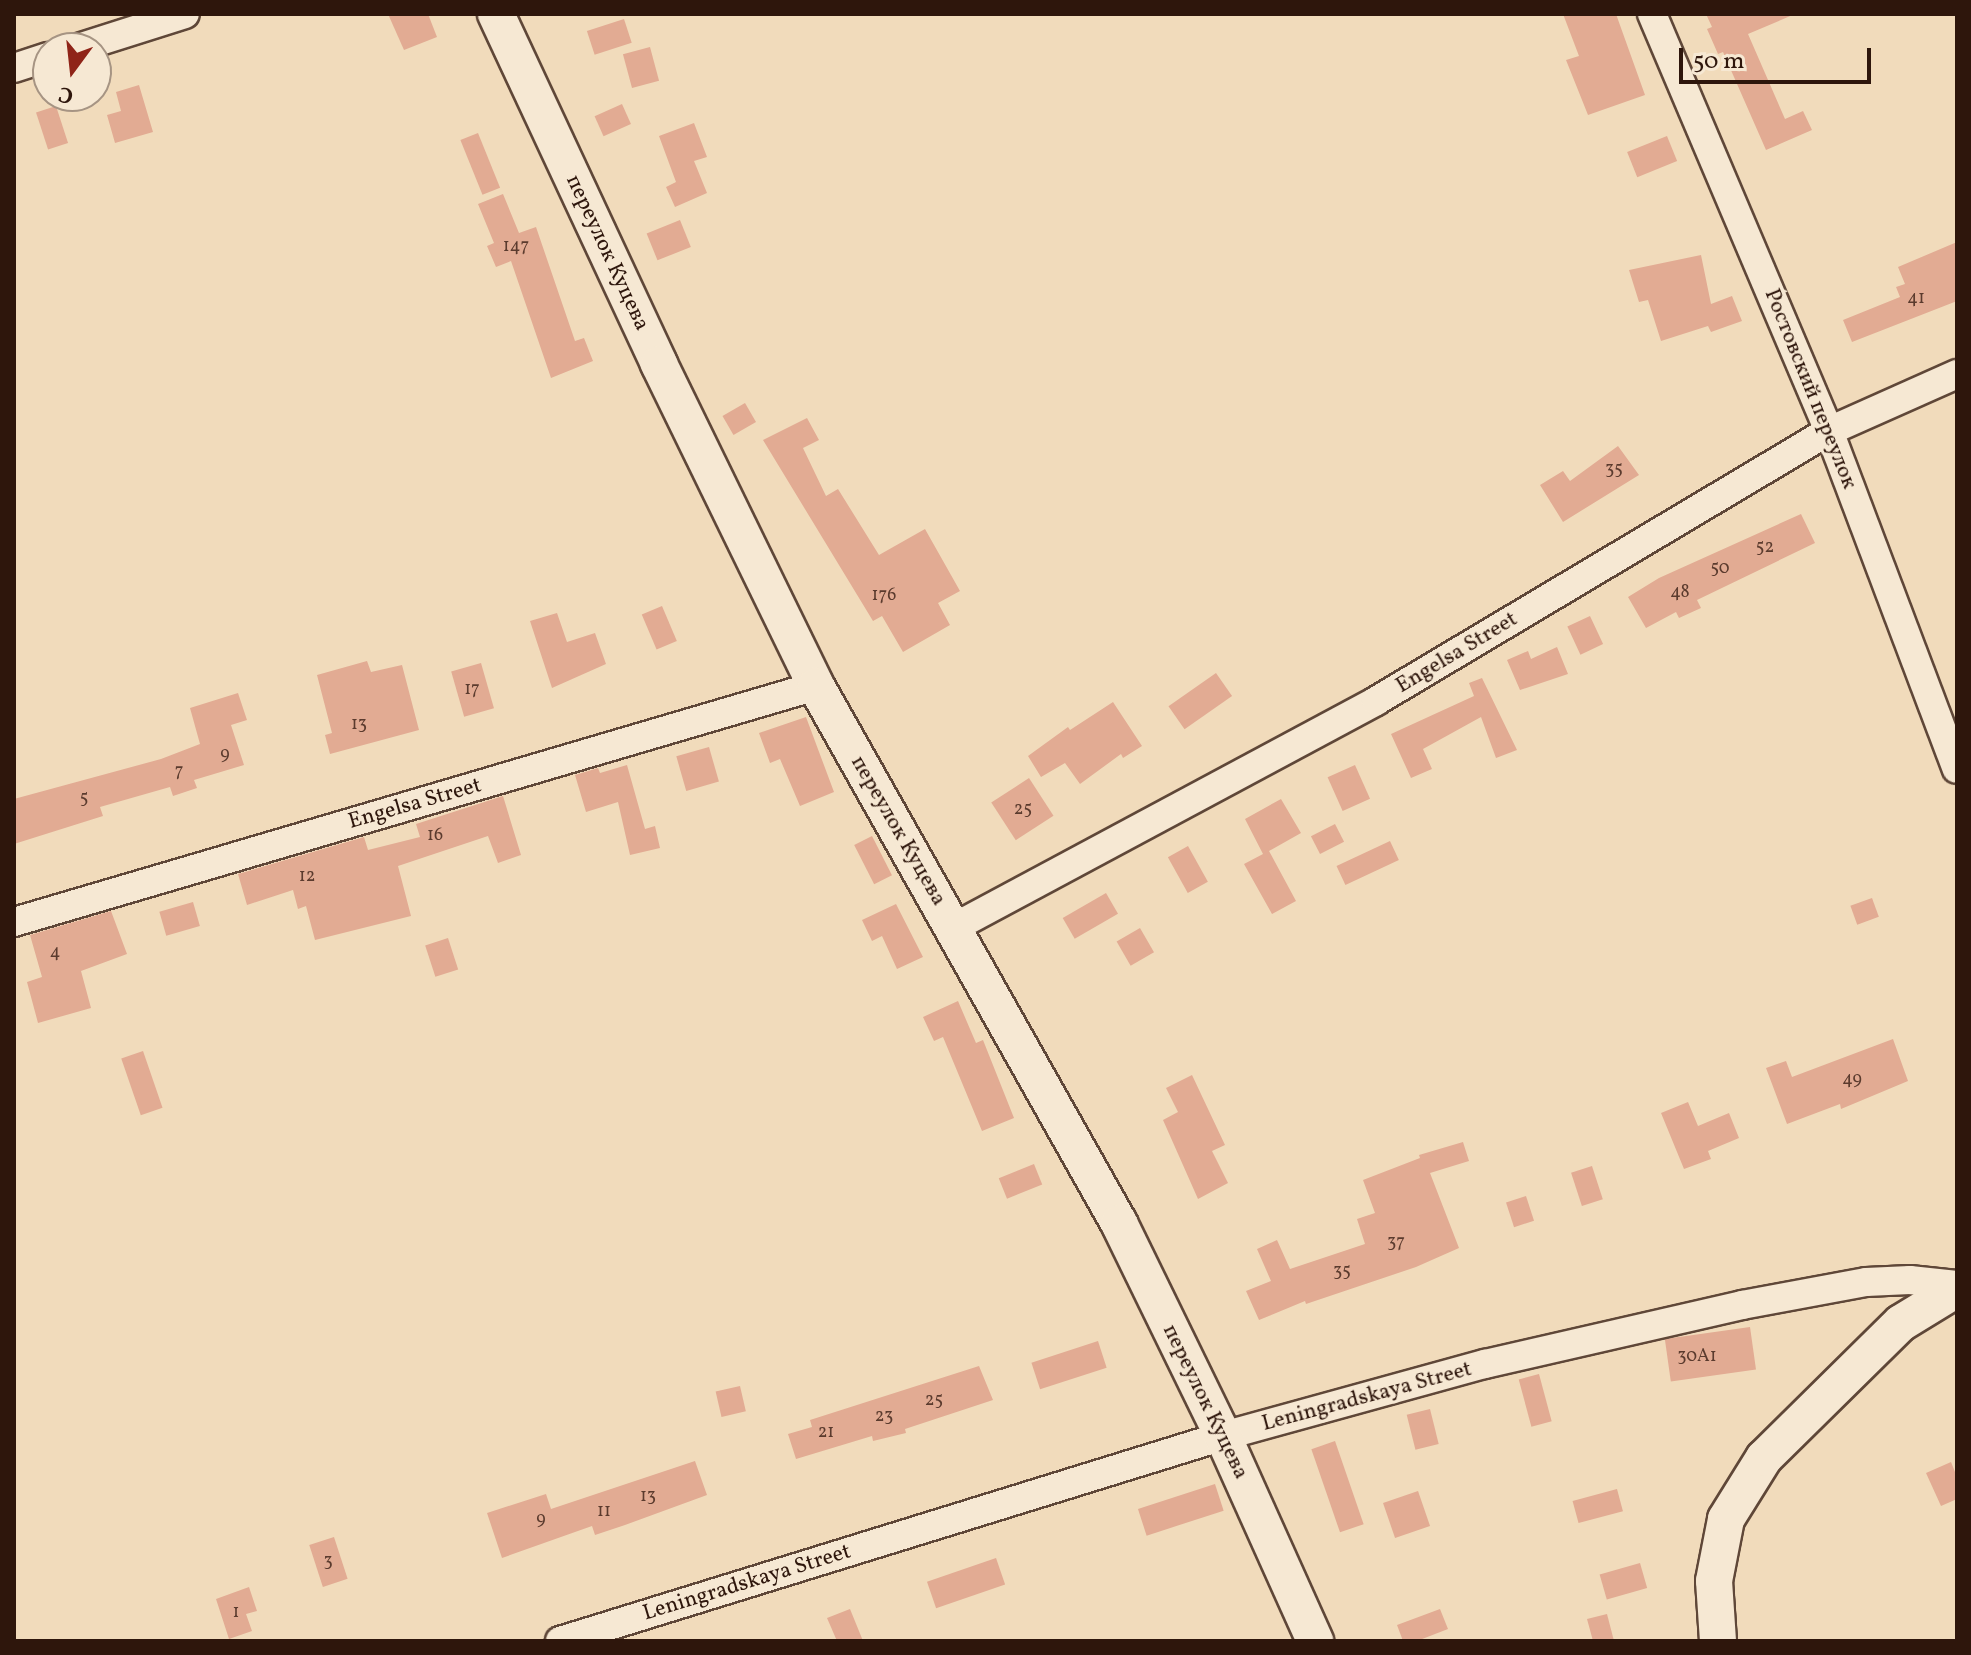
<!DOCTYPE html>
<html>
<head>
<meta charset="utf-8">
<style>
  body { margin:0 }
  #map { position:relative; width:1971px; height:1655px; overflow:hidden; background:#f1dbbb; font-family:Vollkorn,serif }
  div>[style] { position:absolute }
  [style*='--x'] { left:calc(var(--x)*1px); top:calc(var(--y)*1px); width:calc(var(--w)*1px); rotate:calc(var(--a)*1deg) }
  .building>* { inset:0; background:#e2ab93; transform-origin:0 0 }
  .roads { filter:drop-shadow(2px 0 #5f4738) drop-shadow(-2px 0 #5f4738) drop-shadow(0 2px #5f4738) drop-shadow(0 -2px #5f4738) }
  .minor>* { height:28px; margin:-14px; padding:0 14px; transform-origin:14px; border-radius:14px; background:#f6e8d3 }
  .tertiary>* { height:36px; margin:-18px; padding:0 18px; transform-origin:18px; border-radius:18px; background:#f6e8d3 }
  span { translate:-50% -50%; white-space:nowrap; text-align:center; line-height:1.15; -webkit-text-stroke:6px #f6e8d3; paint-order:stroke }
  .number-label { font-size:18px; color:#5b3b2e }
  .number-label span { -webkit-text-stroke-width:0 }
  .street-label { font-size:22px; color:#2e160c }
  .frame { position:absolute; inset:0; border:16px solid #2e160c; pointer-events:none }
  .north { position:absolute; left:32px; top:32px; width:80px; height:80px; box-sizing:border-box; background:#f6e8d3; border:2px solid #a69483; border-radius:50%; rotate:195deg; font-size:22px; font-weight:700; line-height:32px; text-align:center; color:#2e160c }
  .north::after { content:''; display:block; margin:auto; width:28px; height:36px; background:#8f2418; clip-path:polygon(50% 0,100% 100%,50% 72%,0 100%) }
  .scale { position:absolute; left:1679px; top:48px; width:192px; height:36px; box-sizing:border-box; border:4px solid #2e160c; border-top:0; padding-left:10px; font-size:24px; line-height:28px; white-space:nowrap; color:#2e160c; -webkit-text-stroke:6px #f6e8d3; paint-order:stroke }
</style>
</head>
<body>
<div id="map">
  <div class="building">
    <i style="clip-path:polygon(388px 14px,428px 14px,437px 37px,404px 50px)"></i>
    <i style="clip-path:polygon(1563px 14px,1616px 14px,1645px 95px,1588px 115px,1566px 60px,1579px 56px)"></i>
    <i style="clip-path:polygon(1706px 14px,1795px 14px,1748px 34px,1785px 119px,1803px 111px,1812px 130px,1766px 150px,1723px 52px,1718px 54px,1707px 29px,1712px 27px)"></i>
    <i style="left:624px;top:19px;width:25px;height:39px;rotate:72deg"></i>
    <i style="left:650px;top:47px;width:35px;height:28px;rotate:75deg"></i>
    <i style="clip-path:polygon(139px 85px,153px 132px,115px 143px,107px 115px,121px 111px,116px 92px)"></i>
    <i style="left:622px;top:104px;width:22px;height:30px;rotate:66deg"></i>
    <i style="left:56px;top:106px;width:39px;height:21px;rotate:72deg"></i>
    <i style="clip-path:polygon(694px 123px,707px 157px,694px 161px,707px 193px,675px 207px,666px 187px,676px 182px,659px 136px)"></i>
    <i style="left:478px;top:133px;width:59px;height:19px;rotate:68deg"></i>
    <i style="left:1667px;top:136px;width:27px;height:43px;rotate:68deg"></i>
    <i style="clip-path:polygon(503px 194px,519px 233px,536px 227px,575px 341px,584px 338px,593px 361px,551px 378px,511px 261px,496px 267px,487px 246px,494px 243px,478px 204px)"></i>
    <i style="left:680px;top:220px;width:29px;height:36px;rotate:68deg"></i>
    <i style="clip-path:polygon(1957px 242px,1957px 301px,1852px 342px,1843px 320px,1900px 297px,1896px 287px,1905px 284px,1898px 267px)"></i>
    <i style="clip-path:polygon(1701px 255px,1711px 304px,1732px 296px,1742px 321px,1711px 332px,1708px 326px,1661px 341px,1648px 300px,1639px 302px,1629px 270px)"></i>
    <i style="left:745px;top:403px;width:22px;height:26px;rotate:60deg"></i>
    <i style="clip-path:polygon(807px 418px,819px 440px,803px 448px,826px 496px,838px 489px,879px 555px,925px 529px,960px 591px,938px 603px,950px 625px,903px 652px,882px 616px,873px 621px,763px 440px)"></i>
    <i style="clip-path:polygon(1618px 446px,1639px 475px,1563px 522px,1540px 485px,1563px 471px,1570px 481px)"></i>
    <i style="clip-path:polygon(1801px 514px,1815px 543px,1697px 600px,1701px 608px,1679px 618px,1676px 612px,1646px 628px,1628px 597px,1659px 578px)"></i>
    <i style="left:662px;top:606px;width:38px;height:22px;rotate:67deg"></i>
    <i style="clip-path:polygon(557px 613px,567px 642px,595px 633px,606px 664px,552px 688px,530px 621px)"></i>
    <i style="left:1590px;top:616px;width:31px;height:25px;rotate:65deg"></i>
    <i style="clip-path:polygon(1557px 647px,1568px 674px,1520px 690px,1507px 660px,1528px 651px,1531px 659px)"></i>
    <i style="clip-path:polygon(367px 661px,371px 672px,402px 665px,419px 730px,330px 754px,325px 735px,332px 733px,317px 675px)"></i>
    <i style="left:481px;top:663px;width:47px;height:31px;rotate:74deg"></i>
    <i style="left:1216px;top:673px;width:28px;height:58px;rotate:55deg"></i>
    <i style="clip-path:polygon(1482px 678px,1517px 750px,1496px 758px,1481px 717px,1423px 749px,1432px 769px,1411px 778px,1391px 734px,1474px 696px,1469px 683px)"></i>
    <i style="clip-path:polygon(238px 693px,247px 720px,231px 725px,244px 765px,194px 780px,197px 788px,173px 796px,170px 787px,100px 807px,103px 816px,14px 844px,14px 799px,161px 759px,200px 744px,190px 708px)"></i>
    <i style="clip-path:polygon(1113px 702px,1142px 746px,1123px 758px,1121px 754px,1080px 784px,1065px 763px,1041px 777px,1028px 756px,1068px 727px,1070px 730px)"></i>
    <i style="clip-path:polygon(806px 717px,834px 792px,800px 806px,780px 759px,770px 763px,759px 733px)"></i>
    <i style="left:709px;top:747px;width:36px;height:34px;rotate:74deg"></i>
    <i style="clip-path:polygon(627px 765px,645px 829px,655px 826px,660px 848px,630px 855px,618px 802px,586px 812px,575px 775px,598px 768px,600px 773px)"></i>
    <i style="left:1355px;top:765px;width:37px;height:30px;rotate:66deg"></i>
    <i style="left:1029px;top:778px;width:45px;height:45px;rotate:57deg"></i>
    <i style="clip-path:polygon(503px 796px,521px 855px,498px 863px,488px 836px,398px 866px,411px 916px,315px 940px,306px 906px,298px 909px,293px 890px,247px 905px,238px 874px,364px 837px,368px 850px,420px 837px,416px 824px)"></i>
    <i style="clip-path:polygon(1281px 799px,1301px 833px,1269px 851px,1296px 901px,1272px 914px,1244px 864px,1263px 854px,1245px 819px)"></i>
    <i style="left:1335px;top:824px;width:20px;height:27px;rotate:63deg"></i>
    <i style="left:872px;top:836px;width:44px;height:20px;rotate:63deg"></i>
    <i style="left:1390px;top:841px;width:21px;height:59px;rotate:65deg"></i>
    <i style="left:1188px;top:846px;width:41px;height:23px;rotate:61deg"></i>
    <i style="left:1106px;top:893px;width:24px;height:50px;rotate:60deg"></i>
    <i style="left:1872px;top:898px;width:20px;height:23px;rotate:70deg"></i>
    <i style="left:193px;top:902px;width:25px;height:35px;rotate:74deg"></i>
    <i style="clip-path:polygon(896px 904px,923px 957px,897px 969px,882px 936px,872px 941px,862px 920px)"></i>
    <i style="clip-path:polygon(111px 911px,127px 954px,81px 971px,91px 1008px,38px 1023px,27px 982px,42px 977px,30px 935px)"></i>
    <i style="left:1140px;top:928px;width:28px;height:27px;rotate:60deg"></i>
    <i style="left:448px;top:938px;width:33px;height:24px;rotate:72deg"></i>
    <i style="clip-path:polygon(958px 1001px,976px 1043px,983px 1040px,1014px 1118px,982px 1131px,943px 1037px,934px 1041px,923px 1017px)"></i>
    <i style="clip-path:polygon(1893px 1039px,1908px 1081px,1841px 1109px,1840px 1104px,1787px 1124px,1766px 1068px,1786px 1061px,1792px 1077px)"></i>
    <i style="left:143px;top:1051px;width:60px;height:23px;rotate:71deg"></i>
    <i style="clip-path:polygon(1192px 1075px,1225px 1145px,1212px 1151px,1228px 1183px,1198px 1199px,1163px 1120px,1178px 1112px,1166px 1088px)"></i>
    <i style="clip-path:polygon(1688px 1102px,1698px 1126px,1729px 1113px,1739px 1138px,1708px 1151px,1711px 1159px,1684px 1169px,1661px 1113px)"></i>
    <i style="clip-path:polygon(1463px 1142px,1469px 1161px,1430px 1173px,1459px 1248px,1416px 1267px,1306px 1304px,1305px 1301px,1259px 1320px,1246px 1291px,1271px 1281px,1257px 1249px,1277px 1240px,1290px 1269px,1365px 1244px,1357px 1219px,1375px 1213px,1363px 1180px,1420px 1158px,1419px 1155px)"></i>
    <i style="left:1034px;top:1164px;width:22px;height:38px;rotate:68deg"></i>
    <i style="left:1592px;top:1166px;width:35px;height:22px;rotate:72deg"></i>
    <i style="left:1526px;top:1196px;width:26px;height:21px;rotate:72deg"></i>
    <i style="left:1750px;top:1327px;width:43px;height:86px;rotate:82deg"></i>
    <i style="left:1098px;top:1341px;width:28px;height:70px;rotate:72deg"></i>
    <i style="clip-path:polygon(979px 1366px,993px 1400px,905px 1429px,906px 1433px,873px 1441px,872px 1436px,796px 1459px,788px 1434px,812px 1427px,810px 1420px)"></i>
    <i style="left:1539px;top:1374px;width:49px;height:21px;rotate:75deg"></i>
    <i style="left:740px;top:1386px;width:26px;height:25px;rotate:77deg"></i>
    <i style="left:1430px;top:1409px;width:36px;height:24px;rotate:76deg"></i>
    <i style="left:1335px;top:1441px;width:88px;height:25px;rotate:71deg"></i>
    <i style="clip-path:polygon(695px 1461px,707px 1495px,625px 1525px,595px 1535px,592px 1526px,502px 1558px,487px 1513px,546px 1494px,551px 1509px)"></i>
    <i style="clip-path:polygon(1951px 1462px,1957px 1477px,1957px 1499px,1941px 1506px,1926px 1473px)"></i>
    <i style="left:1215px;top:1484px;width:28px;height:81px;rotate:72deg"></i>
    <i style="left:1617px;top:1489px;width:23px;height:46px;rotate:75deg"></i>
    <i style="left:1418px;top:1491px;width:37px;height:37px;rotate:71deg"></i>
    <i style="left:334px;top:1537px;width:44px;height:26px;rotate:72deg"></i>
    <i style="left:996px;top:1558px;width:28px;height:73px;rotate:71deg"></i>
    <i style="left:1640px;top:1563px;width:26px;height:42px;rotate:74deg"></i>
    <i style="clip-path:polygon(249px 1587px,257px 1611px,246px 1614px,252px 1631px,229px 1639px,216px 1599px)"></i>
    <i style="clip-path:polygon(850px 1609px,863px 1641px,837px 1641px,827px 1618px)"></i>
    <i style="clip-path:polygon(1440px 1609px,1448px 1629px,1417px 1641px,1403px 1641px,1397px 1625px)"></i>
    <i style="clip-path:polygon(1607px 1614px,1614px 1641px,1593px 1641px,1587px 1619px)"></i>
  </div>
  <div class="roads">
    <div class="minor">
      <i style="--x:1652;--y:14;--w:453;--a:67"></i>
      <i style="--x:1829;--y:431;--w:361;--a:69.3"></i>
      <i style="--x:78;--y:48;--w:112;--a:-17.6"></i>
      <i style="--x:14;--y:68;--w:36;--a:-18"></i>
      <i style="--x:14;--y:922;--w:836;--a:-16.4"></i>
      <i style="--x:953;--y:928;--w:480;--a:-28.2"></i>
      <i style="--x:1376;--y:701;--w:527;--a:-30.8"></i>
      <i style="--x:1829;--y:431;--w:140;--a:-24"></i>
      <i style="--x:560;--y:1641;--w:694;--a:-17.18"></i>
      <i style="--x:1223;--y:1436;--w:272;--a:-15.4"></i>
      <i style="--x:1485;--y:1364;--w:264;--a:-12.9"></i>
      <i style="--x:1742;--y:1305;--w:126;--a:-10.5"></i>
      <i style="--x:1866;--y:1282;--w:44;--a:-2.6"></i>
      <i style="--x:1910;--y:1280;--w:47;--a:6.1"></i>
    </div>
    <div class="tertiary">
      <i style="--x:496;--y:14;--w:386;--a:65"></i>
      <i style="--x:659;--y:364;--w:358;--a:64"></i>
      <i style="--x:816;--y:686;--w:617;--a:60.57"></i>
      <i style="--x:1119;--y:1223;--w:237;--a:64"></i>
      <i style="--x:1223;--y:1436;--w:225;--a:65.8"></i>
      <i style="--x:1718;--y:1641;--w:60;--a:-93.8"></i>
      <i style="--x:1714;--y:1581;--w:63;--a:-79"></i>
      <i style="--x:1726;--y:1519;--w:72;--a:-58.1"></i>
      <i style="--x:1764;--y:1458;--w:192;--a:-44.6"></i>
      <i style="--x:1901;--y:1323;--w:66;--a:-31.3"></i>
    </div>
  </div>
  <div class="number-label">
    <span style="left:516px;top:247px">147</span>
    <span style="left:1916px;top:299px">41</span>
    <span style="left:1614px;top:470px">35</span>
    <span style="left:1765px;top:548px">52</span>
    <span style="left:1720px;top:569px">50</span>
    <span style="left:1680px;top:593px">48</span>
    <span style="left:884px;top:596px">176</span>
    <span style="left:472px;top:690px">17</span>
    <span style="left:359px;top:725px">13</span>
    <span style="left:225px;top:755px">9</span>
    <span style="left:179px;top:772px">7</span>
    <span style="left:84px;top:799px">5</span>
    <span style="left:1023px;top:810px">25</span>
    <span style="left:435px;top:836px">16</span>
    <span style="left:307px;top:877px">12</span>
    <span style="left:55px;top:953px">4</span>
    <span style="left:1852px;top:1080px">49</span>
    <span style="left:1396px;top:1243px">37</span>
    <span style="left:1342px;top:1272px">35</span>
    <span style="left:1697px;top:1357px">30А1</span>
    <span style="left:934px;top:1401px">25</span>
    <span style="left:884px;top:1417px">23</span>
    <span style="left:826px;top:1433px">21</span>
    <span style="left:648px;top:1497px">13</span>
    <span style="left:604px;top:1512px">11</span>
    <span style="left:541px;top:1520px">9</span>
    <span style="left:328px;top:1562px">3</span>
    <span style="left:236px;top:1613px">1</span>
  </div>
  <div class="street-label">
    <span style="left:607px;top:253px;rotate:65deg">переулок Куцева</span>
    <span style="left:1810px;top:389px;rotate:68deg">Ростовский переулок</span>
    <span style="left:1457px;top:653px;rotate:-31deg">Engelsa Street</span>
    <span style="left:415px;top:804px;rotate:-16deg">Engelsa Street</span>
    <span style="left:898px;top:831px;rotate:60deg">переулок Куцева</span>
    <span style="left:1367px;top:1397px;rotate:-15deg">Leningradskaya Street</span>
    <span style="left:1205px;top:1402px;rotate:64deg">переулок Куцева</span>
    <span style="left:747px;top:1583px;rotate:-17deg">Leningradskaya Street</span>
  </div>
  <div class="frame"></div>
  <div class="north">С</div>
  <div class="scale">50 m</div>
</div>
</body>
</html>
